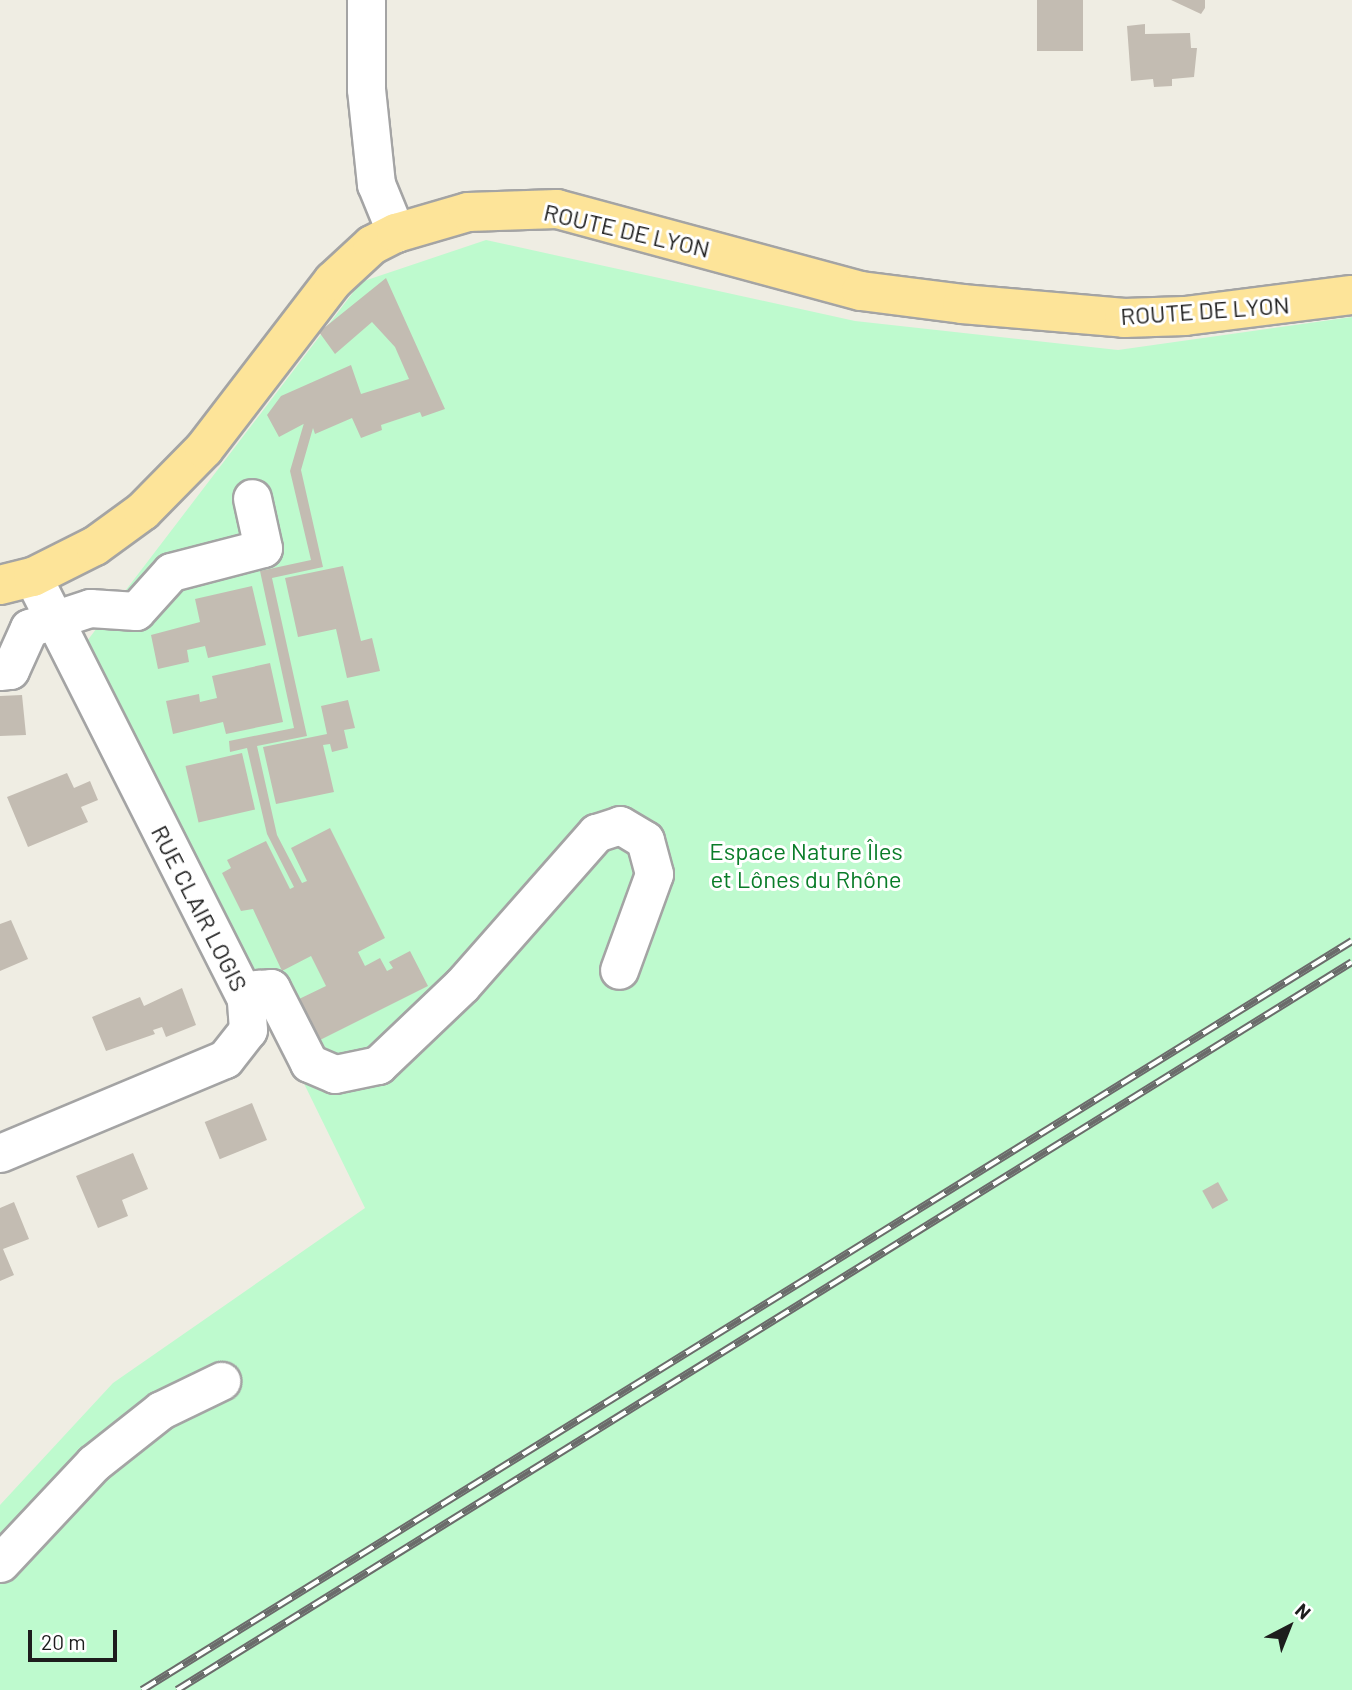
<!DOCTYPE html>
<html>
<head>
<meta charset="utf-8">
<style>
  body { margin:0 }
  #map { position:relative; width:1352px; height:1690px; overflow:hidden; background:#efede3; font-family:Barlow,sans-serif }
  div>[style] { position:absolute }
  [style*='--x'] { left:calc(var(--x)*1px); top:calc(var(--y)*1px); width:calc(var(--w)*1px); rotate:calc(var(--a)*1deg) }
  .park>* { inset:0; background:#beface }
  .building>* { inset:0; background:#c3bcb2; transform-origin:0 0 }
  .roads { filter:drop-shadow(2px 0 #a4a4a4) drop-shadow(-2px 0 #a4a4a4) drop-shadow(0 2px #a4a4a4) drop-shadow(0 -2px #a4a4a4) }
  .minor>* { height:37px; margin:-18.5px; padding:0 18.5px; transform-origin:18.5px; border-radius:18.5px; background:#fff }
  .major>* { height:38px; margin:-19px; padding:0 19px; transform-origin:19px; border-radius:19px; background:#fde499 }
  .rail>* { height:8px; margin-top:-4px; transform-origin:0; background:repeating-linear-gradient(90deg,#fff 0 16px,#6b6b6b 0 32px); box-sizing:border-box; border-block:2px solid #6b6b6b }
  span { translate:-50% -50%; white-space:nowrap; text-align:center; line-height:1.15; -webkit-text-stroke:6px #fff; paint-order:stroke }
  .street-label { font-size:24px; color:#1d1d1d }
  .park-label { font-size:24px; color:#0a7d29 }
  .north { position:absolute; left:1254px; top:1592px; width:70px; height:70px; -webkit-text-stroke:5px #fff; paint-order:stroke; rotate:42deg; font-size:19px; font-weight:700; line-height:28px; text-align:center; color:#1d1d1d }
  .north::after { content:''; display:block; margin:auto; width:24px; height:32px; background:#1d1d1d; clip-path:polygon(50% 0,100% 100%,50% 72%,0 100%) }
  .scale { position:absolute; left:28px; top:1630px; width:89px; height:32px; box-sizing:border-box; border:4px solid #1d1d1d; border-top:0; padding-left:9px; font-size:21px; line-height:24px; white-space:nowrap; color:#1d1d1d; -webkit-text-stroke:5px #fff; paint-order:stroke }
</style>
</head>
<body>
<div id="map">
  <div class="park">
    <i style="clip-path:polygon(486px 240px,855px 321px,1118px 350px,1352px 317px,1352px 1690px,0 1690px,0 1505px,113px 1383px,365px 1208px,87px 641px,361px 282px)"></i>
  </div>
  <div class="building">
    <i style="left:1037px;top:0;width:46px;height:51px"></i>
    <i style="clip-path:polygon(1171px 0,1205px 0,1205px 8px,1201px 14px)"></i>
    <i style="clip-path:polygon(1145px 24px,1145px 34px,1190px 33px,1191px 48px,1197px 48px,1194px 77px,1172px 79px,1172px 86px,1154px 87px,1153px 79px,1131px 81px,1127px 26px)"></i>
    <i style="clip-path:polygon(386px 278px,445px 409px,422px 417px,420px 412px,381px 425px,382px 430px,361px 438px,352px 418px,315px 434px,313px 428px,301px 470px,323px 567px,272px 578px,307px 736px,257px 746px,277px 835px,302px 883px,307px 881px,291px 848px,330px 828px,385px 938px,358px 952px,365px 966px,380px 958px,387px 971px,393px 968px,389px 962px,410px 951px,428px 986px,318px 1041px,297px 1000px,326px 986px,311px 956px,282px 971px,253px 909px,241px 911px,222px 873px,231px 868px,227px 860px,266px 841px,290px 889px,294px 887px,267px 834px,247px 748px,230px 752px,229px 741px,294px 728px,260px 571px,311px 560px,290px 471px,304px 423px,311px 420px,279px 437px,267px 415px,281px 396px,351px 365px,361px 394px,409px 379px,395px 347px,372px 322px,335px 354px,319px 332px)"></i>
    <i style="clip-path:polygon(343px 566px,361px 641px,372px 638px,380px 671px,347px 678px,336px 629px,298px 637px,285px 578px)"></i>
    <i style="clip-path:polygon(252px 586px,266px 645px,208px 658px,205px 646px,187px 650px,189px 662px,158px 669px,151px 635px,200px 622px,195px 599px)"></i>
    <i style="clip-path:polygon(270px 663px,283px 722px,226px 734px,223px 722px,173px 734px,166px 701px,199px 694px,200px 702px,217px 698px,212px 676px)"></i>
    <i style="clip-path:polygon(22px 695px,26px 735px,0 736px,0 696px)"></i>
    <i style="clip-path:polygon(348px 700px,355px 728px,344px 730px,348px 748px,332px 752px,330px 744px,323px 745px,334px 792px,276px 804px,263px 747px,327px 734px,321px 706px)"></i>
    <i style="left:242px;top:753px;width:58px;height:58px;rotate:77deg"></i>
    <i style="clip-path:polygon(67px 773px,74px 788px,90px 781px,98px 800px,81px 807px,88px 822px,28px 847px,7px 797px)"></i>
    <i style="clip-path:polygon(11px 920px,28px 959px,0 971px,0 924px)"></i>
    <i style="clip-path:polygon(182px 988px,196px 1025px,166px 1037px,162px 1027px,153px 1030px,155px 1034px,106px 1051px,92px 1017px,140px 997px,144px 1006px)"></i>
    <i style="left:252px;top:1103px;width:40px;height:51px;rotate:68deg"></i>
    <i style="clip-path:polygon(133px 1153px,148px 1189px,122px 1200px,128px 1216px,98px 1228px,76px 1176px)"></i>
    <i style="left:1218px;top:1182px;width:21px;height:18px;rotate:61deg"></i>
    <i style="clip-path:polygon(14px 1202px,29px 1239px,3px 1249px,14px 1275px,0 1281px,0 1208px)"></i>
  </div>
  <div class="roads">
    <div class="minor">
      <i style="--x:366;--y:0;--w:89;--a:90"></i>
      <i style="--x:366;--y:89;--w:96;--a:84"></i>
      <i style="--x:376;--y:184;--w:53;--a:67.8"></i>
      <i style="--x:0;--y:671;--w:10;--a:-6"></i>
      <i style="--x:10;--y:670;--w:46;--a:-65.7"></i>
      <i style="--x:29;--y:628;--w:64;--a:-18.2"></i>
      <i style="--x:90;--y:608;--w:46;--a:3.7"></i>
      <i style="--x:136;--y:611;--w:52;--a:-48.1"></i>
      <i style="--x:171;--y:572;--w:95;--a:-14.6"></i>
      <i style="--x:263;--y:548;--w:51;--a:-102.4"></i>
      <i style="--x:246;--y:999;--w:16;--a:-40"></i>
      <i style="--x:258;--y:989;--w:13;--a:-4"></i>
      <i style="--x:271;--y:988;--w:84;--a:63.1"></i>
      <i style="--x:309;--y:1063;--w:28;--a:23"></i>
      <i style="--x:335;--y:1074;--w:44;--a:-11.8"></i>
      <i style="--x:378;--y:1065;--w:116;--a:-43.6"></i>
      <i style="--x:462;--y:985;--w:203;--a:-48.6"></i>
      <i style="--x:596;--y:833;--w:25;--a:-18"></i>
      <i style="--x:620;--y:825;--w:29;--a:31"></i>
      <i style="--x:645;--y:840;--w:35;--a:75"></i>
      <i style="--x:654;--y:874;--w:102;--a:110"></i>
      <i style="--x:0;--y:1153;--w:244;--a:-22.7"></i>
      <i style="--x:225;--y:1059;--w:37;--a:-52"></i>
      <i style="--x:248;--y:1030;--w:31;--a:-94"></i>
      <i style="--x:246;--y:999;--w:473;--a:-116.8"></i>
      <i style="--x:0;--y:1563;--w:137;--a:-46.8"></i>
      <i style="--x:94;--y:1463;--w:85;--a:-38.3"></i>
      <i style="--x:161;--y:1410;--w:67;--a:-25.8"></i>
    </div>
    <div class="major">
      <i style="--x:0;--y:585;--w:34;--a:-14"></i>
      <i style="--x:33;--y:577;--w:69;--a:-26.6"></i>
      <i style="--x:95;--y:546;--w:59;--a:-36.1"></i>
      <i style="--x:143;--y:511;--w:87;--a:-45.5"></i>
      <i style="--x:204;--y:449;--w:212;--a:-52.5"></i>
      <i style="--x:333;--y:281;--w:53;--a:-42.7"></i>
      <i style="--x:372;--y:245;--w:27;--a:-27"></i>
      <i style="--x:396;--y:233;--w:75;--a:-16.3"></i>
      <i style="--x:468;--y:212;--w:89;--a:-1.9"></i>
      <i style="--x:557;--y:209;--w:315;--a:15.1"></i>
      <i style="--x:861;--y:291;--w:102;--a:7.3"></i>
      <i style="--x:962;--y:304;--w:163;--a:4.9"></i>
      <i style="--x:1124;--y:318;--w:61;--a:-1.9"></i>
      <i style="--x:1185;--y:316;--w:168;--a:-7.2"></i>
    </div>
  </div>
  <div class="rail">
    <i style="--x:142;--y:1690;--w:1423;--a:-31.76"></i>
    <i style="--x:177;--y:1690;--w:1382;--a:-31.78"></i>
  </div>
  <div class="street-label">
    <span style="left:627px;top:230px;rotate:13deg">ROUTE DE LYON</span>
    <span style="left:1205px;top:310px;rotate:-4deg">ROUTE DE LYON</span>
    <span style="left:200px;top:908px;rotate:63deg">RUE CLAIR LOGIS</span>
  </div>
  <div class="park-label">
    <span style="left:806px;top:865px">Espace Nature Îles<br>et Lônes du Rhône</span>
  </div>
  <div class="north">N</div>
  <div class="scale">20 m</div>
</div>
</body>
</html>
